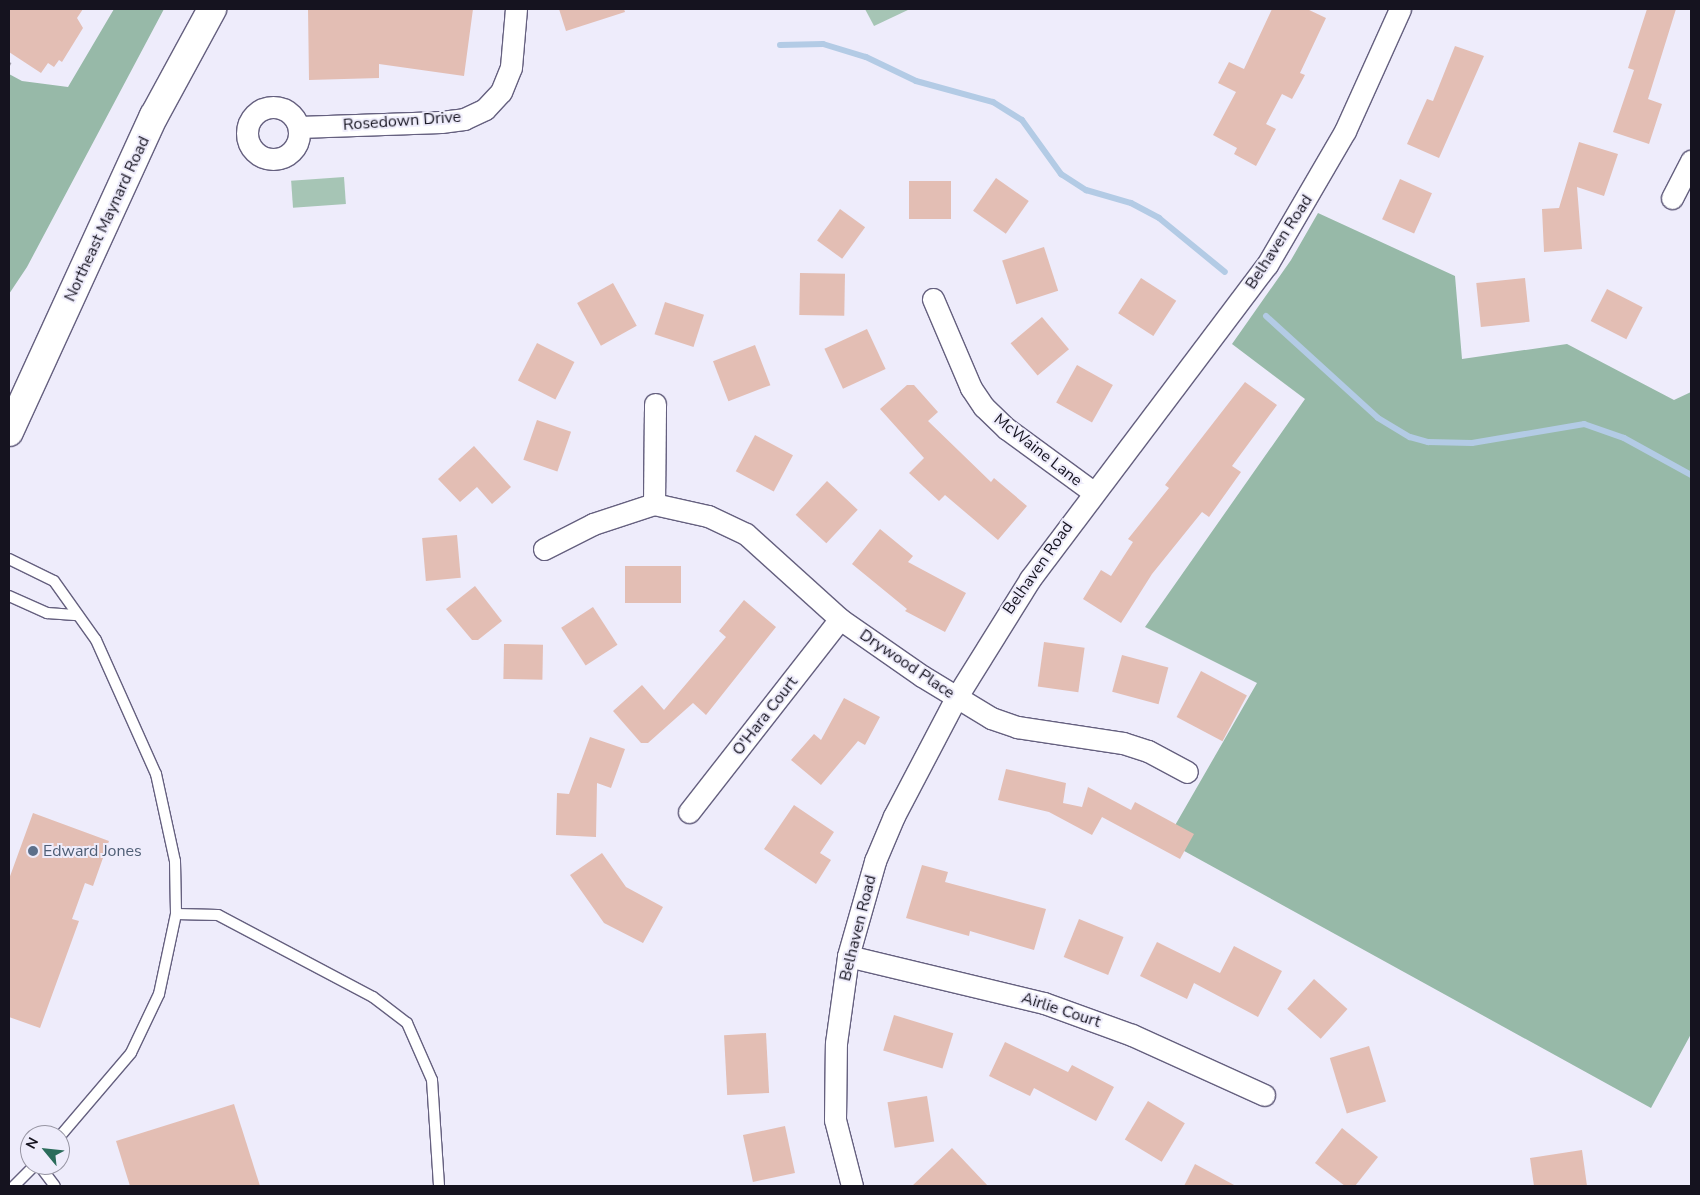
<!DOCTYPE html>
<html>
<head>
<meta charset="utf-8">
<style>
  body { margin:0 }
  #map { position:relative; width:1700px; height:1195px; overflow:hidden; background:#eeecfb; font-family:"Nunito Sans",sans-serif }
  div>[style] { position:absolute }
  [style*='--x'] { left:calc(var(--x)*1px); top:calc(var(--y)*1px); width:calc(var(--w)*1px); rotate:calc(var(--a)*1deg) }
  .green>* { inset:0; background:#a6c5b5; transform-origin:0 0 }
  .forest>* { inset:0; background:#97b9a8 }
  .stream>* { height:6px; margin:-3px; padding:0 3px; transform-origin:3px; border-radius:3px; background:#b3cbe5 }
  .building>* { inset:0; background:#e3beb4; transform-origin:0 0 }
  .path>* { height:3px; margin-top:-1.5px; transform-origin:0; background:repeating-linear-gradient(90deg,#a19fad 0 5px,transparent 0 7.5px) }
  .roads { filter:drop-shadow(1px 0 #65607f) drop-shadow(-1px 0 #65607f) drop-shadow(0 1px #65607f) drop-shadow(0 -1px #65607f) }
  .lane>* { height:10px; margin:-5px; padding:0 5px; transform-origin:5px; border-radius:5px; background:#fff }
  .street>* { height:21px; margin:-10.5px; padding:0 10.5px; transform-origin:10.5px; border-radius:10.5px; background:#fff }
  .street>.ring { margin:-10.5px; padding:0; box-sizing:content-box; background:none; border:21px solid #fff; border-radius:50% }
  .primary>* { height:28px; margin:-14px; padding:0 14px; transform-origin:14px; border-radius:14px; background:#fff }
  .dots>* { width:14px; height:14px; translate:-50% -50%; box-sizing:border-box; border:2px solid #eeecfb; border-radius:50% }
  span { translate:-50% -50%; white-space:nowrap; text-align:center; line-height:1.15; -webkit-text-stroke:4px #eeecfb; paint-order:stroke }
  .street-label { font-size:16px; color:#15131f }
  .service-label { font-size:16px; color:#4e5e75 }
  .left { translate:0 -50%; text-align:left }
  .frame { position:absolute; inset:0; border:10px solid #15131f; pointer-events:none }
  .north { position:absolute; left:20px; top:1125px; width:50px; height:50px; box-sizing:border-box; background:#eeecfb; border:1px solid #9795a3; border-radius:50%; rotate:298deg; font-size:14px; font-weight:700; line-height:20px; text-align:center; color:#15131f }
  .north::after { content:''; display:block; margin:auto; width:18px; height:22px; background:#2b6c5b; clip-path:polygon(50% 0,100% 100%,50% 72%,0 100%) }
</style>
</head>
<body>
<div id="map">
  <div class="green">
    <i style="clip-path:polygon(865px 9px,910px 9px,874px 26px)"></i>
    <i style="left:344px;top:177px;width:27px;height:53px;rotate:86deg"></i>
  </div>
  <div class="forest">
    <i style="clip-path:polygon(114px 9px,164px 9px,27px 267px,9px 294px,9px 74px,22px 81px,68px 87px)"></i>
    <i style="clip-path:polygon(1318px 213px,1455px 276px,1462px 359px,1567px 344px,1674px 400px,1691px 392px,1691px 1034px,1651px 1108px,1166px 841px,1257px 683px,1145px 627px,1305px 399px,1232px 344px,1291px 260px)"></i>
  </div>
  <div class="stream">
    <i style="--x:780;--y:45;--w:43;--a:-1.3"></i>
    <i style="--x:823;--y:44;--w:45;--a:16.8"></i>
    <i style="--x:866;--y:57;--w:55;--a:25.6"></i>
    <i style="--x:916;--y:81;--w:80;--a:15.3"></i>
    <i style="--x:993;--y:102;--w:34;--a:32"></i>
    <i style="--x:1022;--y:120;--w:67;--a:54.2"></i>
    <i style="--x:1061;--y:174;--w:30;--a:33"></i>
    <i style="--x:1086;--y:190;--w:47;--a:16.1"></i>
    <i style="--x:1131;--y:203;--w:32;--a:28"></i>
    <i style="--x:1159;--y:218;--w:85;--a:39.3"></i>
    <i style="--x:1266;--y:316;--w:151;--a:42.3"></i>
    <i style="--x:1378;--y:418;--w:37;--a:31"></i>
    <i style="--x:1410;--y:437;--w:19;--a:16"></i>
    <i style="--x:1428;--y:442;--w:44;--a:1.3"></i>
    <i style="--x:1472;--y:443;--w:114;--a:-9.6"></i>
    <i style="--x:1584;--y:424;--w:42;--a:19.3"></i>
    <i style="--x:1624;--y:438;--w:77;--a:28.9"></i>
  </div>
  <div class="building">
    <i style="clip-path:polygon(9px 9px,83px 9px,77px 18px,83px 28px,62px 62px,59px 60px,54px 67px,48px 63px,41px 73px,9px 52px)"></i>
    <i style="clip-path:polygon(308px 9px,473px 9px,464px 76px,379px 64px,379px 78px,309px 80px)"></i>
    <i style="clip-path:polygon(559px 9px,624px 9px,625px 12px,566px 31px)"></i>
    <i style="clip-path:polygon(1272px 9px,1307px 9px,1326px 18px,1300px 73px,1305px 75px,1292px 99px,1282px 94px,1266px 124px,1276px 129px,1256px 166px,1234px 154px,1237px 148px,1213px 135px,1236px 92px,1218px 83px,1229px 62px,1244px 69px)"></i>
    <i style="clip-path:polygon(1647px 9px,1676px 9px,1648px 99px,1662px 104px,1649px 144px,1613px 132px,1634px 70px,1628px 68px)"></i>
    <i style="clip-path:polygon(1455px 46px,1484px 56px,1439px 158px,1407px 144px,1427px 99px,1433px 101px)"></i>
    <i style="clip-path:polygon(1579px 142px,1618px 154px,1604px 196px,1577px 187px,1582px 249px,1544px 252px,1542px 209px,1559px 208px)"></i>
    <i style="left:996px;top:178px;width:40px;height:40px;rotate:35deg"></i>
    <i style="left:1400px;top:179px;width:35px;height:44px;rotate:24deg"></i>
    <i style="left:909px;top:181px;width:42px;height:38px"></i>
    <i style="left:840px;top:209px;width:31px;height:39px;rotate:36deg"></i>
    <i style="left:1044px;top:247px;width:46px;height:44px;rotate:72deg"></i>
    <i style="left:800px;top:273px;width:45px;height:42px;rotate:1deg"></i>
    <i style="left:1141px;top:278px;width:42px;height:42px;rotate:33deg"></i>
    <i style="left:1525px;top:278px;width:44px;height:49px;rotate:84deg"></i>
    <i style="left:613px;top:283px;width:49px;height:41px;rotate:61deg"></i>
    <i style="left:1607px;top:289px;width:40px;height:36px;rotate:27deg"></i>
    <i style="left:665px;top:302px;width:41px;height:34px;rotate:18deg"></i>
    <i style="left:1042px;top:317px;width:42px;height:41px;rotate:50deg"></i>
    <i style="left:867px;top:329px;width:44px;height:47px;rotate:65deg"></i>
    <i style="left:537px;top:343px;width:42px;height:42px;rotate:27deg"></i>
    <i style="left:755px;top:345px;width:43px;height:45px;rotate:69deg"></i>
    <i style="left:1077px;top:365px;width:41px;height:43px;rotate:29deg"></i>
    <i style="clip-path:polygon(1245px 382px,1277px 405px,1232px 466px,1241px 472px,1209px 517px,1202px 512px,1152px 574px,1121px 623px,1083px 599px,1101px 570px,1111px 576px,1133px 542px,1128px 539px,1169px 488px,1165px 485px)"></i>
    <i style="clip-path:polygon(907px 385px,914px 385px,938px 412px,928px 421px,991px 482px,994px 478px,1027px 506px,998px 540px,945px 495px,939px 501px,909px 473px,924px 458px,880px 409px)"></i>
    <i style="left:537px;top:420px;width:36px;height:42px;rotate:19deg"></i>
    <i style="left:755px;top:435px;width:43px;height:41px;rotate:28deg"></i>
    <i style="clip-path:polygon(474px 446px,511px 487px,492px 504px,477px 487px,460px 502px,438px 479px)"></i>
    <i style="left:827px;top:481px;width:42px;height:46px;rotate:43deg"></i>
    <i style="clip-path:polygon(880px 529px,913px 556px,908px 562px,966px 593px,945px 632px,905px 611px,907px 609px,852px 564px)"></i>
    <i style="left:457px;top:535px;width:43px;height:35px;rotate:85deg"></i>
    <i style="left:625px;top:566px;width:56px;height:37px"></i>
    <i style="clip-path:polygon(475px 586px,502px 621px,478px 640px,472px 640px,446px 609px)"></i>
    <i style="clip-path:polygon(744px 600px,776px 627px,706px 715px,693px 703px,648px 743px,641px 743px,613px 711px,642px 685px,664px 710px,726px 637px,719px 631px)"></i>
    <i style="left:593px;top:607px;width:45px;height:38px;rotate:57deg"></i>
    <i style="left:1044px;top:642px;width:41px;height:45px;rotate:8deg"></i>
    <i style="left:504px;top:644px;width:39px;height:35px;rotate:1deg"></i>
    <i style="left:1122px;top:655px;width:48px;height:38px;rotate:15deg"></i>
    <i style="left:1201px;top:671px;width:52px;height:52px;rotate:28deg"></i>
    <i style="clip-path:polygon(844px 698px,880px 717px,865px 745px,858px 741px,821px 785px,791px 760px,814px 734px,821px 740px)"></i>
    <i style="clip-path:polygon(590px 737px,625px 749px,611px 788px,597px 783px,596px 837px,556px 835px,557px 793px,569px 794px)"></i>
    <i style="clip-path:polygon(1006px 769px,1066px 783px,1063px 803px,1082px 807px,1088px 787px,1131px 810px,1135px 802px,1194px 834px,1180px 859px,1102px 817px,1092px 835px,1049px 812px,998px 800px)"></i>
    <i style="clip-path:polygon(794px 805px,834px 832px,820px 853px,831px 860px,816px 884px,764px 849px)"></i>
    <i style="clip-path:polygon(33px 813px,109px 841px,93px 886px,85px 883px,72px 919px,79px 921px,40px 1028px,9px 1017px,9px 879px)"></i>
    <i style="clip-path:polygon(602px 853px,626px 887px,663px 907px,643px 943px,604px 923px,570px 875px)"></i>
    <i style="clip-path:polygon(922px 865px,948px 872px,945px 882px,1046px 909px,1034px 950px,970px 931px,969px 936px,906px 918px)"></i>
    <i style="left:1079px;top:919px;width:48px;height:41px;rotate:22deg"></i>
    <i style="clip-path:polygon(1157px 942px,1220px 973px,1234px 946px,1282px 971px,1258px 1017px,1194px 983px,1187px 999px,1140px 976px)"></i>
    <i style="left:1314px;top:979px;width:45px;height:40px;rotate:42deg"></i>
    <i style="left:894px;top:1015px;width:62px;height:37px;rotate:17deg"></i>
    <i style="left:766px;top:1033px;width:60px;height:42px;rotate:87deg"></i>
    <i style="clip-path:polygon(1005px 1042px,1068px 1072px,1072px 1065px,1114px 1087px,1096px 1121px,1034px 1088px,1030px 1096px,989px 1076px)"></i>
    <i style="left:1369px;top:1046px;width:58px;height:41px;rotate:73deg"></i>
    <i style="left:927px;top:1096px;width:46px;height:40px;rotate:81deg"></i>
    <i style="left:1148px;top:1101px;width:43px;height:45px;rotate:31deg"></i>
    <i style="clip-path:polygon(234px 1104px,260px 1186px,130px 1186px,116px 1141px)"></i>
    <i style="left:785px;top:1126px;width:48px;height:43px;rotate:78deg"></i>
    <i style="clip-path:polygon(1342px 1128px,1378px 1157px,1355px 1186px,1345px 1186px,1315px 1163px)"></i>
    <i style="clip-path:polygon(952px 1148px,988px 1186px,912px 1186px)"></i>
    <i style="clip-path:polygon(1582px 1150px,1587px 1186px,1534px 1186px,1530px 1158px)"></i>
    <i style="clip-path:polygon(1195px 1164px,1236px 1186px,1184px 1186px)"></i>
  </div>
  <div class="path">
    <i style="--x:9;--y:63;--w:2;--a:27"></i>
  </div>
  <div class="roads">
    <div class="lane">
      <i style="--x:9;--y:559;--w:50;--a:26.1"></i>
      <i style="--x:54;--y:581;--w:72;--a:54.6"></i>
      <i style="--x:96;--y:640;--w:147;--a:65.9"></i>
      <i style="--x:156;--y:774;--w:89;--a:77.7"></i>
      <i style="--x:175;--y:861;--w:53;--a:88.9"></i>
      <i style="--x:176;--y:914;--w:82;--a:102"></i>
      <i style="--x:159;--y:994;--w:65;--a:115.4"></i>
      <i style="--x:131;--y:1053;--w:109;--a:130.5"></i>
      <i style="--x:9;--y:596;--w:42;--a:24.1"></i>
      <i style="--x:47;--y:613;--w:31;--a:4"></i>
      <i style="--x:176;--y:914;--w:42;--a:1.4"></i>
      <i style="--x:218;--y:915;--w:175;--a:27.9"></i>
      <i style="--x:373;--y:997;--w:43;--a:37.4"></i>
      <i style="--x:407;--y:1023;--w:62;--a:66.3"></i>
      <i style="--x:432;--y:1080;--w:106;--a:86.2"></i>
      <i style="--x:39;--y:1165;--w:26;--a:53"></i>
      <i style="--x:14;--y:1186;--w:30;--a:-45"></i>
    </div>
    <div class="street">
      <i class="ring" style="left:247px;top:107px;width:31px;height:31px"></i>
      <i style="--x:299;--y:127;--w:142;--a:-2"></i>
      <i style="--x:441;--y:122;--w:23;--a:-7"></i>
      <i style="--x:464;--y:119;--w:23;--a:-25"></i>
      <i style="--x:485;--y:109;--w:23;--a:-47"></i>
      <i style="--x:501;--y:92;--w:27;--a:-68"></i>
      <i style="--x:511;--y:67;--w:58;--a:-85.1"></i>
      <i style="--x:1672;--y:198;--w:42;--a:-62.8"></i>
      <i style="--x:933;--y:299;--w:97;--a:66.9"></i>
      <i style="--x:971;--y:388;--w:23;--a:56"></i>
      <i style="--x:984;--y:407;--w:32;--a:44"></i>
      <i style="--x:1007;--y:429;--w:107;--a:36.2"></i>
      <i style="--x:654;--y:504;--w:100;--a:-89.4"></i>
      <i style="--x:544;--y:549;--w:55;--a:-27"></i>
      <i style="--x:593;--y:524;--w:64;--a:-18.2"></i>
      <i style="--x:654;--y:504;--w:55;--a:12.5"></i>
      <i style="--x:708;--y:516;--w:42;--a:25.3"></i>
      <i style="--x:746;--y:534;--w:127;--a:42.1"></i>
      <i style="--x:840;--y:619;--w:100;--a:34.8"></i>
      <i style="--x:922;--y:676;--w:81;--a:31.3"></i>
      <i style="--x:991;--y:718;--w:28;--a:19"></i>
      <i style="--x:1017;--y:727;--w:107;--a:8.6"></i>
      <i style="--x:1123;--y:743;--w:26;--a:18"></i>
      <i style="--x:1148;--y:751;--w:44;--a:28.3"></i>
      <i style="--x:689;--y:812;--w:245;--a:-52"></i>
      <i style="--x:848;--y:956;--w:202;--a:13.5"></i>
      <i style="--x:1044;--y:1003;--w:94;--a:20"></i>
      <i style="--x:1132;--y:1035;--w:145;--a:24.4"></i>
      <i style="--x:852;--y:1186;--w:68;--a:-104.4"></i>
      <i style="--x:835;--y:1120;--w:77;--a:-89.3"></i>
      <i style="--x:836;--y:1043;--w:88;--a:-82.1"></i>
      <i style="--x:848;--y:956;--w:99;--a:-74.1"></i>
      <i style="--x:875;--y:861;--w:49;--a:-67.1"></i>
      <i style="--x:894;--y:816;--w:133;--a:-62.3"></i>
      <i style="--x:956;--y:698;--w:140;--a:-58.1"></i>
      <i style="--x:1030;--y:579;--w:393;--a:-53"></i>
      <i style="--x:1267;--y:265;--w:155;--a:-59.8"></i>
      <i style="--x:1345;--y:131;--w:134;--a:-65.7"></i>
    </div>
    <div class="primary">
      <i style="--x:9;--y:432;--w:348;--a:-65.4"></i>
      <i style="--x:154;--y:116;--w:122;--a:-61.5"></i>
    </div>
  </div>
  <div class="dots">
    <i style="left:33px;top:851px;background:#5c6f8a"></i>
  </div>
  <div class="street-label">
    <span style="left:402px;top:121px;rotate:-4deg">Rosedown Drive</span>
    <span style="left:107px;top:219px;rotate:-65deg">Northeast Maynard Road</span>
    <span style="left:1279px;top:242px;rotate:-57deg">Belhaven Road</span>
    <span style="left:1038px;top:450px;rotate:38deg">McWaine Lane</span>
    <span style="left:1038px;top:568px;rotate:-55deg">Belhaven Road</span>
    <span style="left:907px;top:664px;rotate:34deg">Drywood Place</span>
    <span style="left:765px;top:716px;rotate:-52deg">O'Hara Court</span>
    <span style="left:858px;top:928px;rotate:-76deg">Belhaven Road</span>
    <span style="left:1061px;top:1010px;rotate:18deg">Airlie Court</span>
  </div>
  <div class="service-label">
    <span class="left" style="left:43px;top:851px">Edward Jones</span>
  </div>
  <div class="frame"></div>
  <div class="north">N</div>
</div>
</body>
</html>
